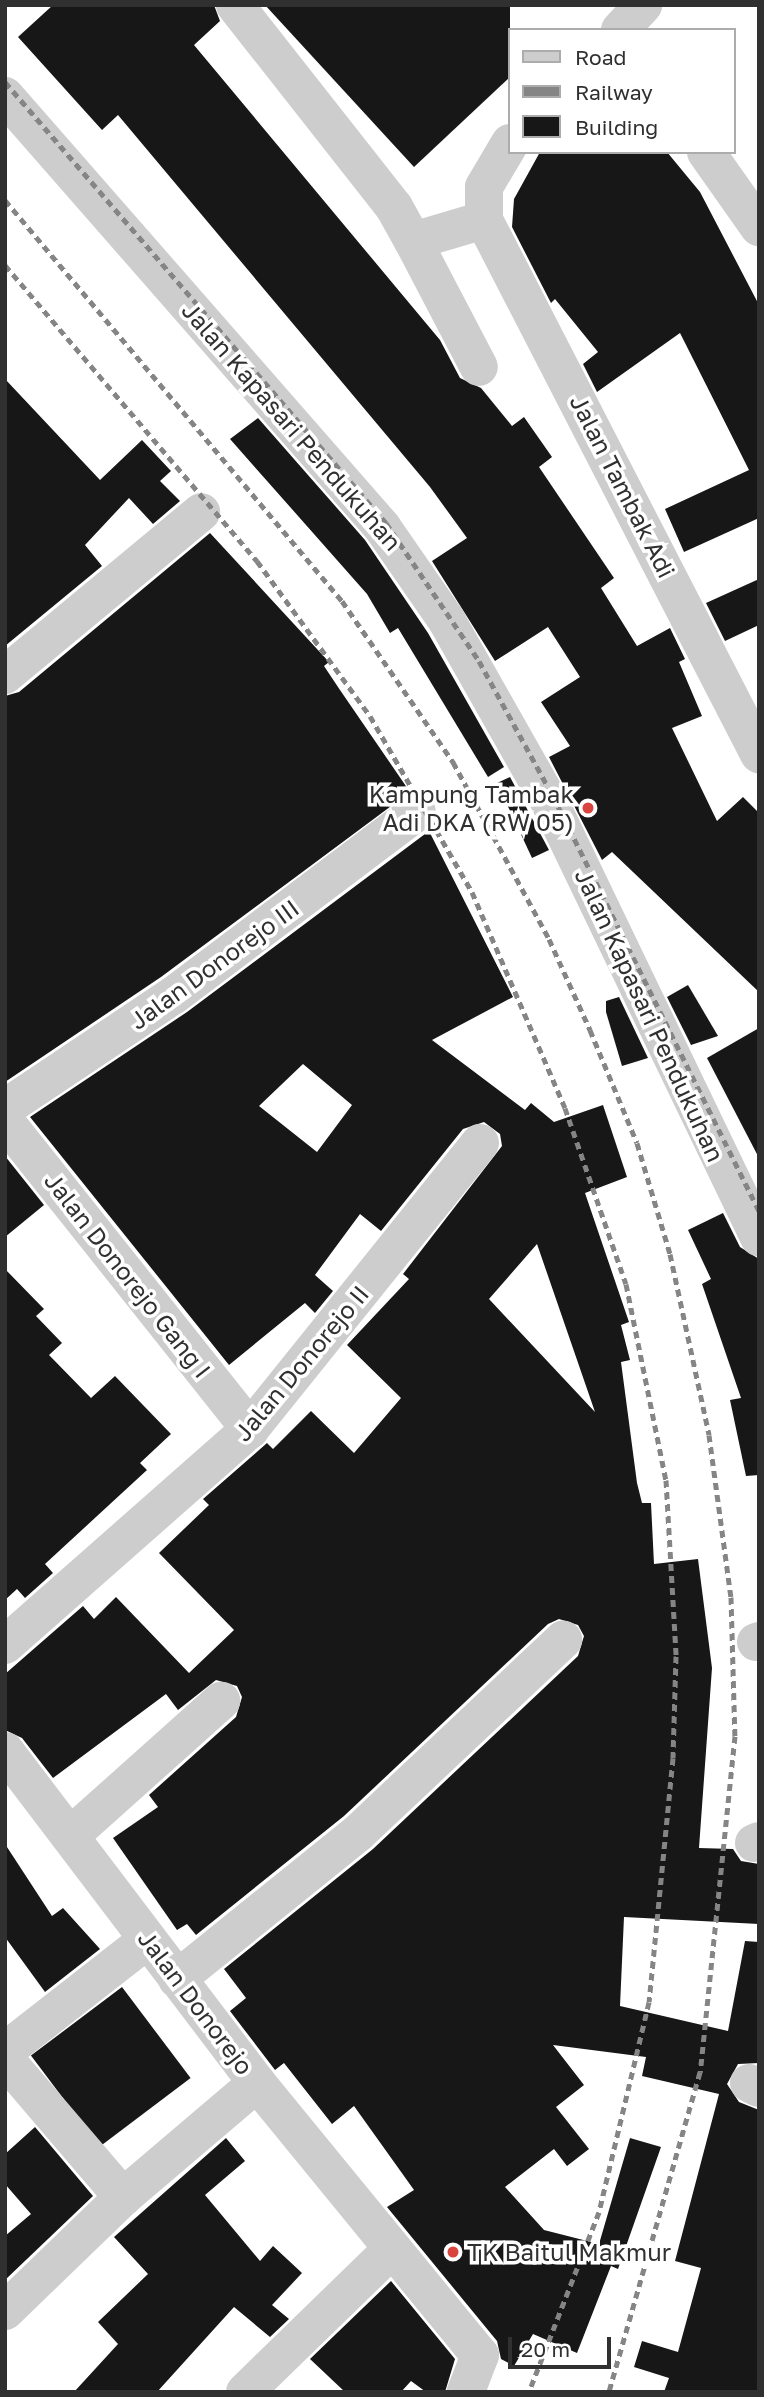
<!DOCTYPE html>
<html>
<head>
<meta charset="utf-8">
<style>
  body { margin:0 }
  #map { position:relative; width:764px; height:2397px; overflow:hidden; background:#fff; font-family:"Golos Text",sans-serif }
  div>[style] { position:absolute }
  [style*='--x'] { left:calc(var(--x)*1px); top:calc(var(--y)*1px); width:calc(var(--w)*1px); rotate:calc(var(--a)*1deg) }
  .building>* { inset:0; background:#171717; transform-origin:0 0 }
  .minor>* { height:38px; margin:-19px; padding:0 19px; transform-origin:19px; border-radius:19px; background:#cdcdcd }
  .rail>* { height:5px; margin-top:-2.5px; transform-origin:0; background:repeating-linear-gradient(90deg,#858585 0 7px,transparent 0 12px) }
  .dots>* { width:19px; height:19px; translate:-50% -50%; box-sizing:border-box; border:4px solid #fff; border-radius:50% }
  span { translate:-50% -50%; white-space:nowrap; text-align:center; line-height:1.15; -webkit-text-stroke:7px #fff; paint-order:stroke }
  .street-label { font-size:24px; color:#303030 }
  .poi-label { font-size:24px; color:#303030 }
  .right { translate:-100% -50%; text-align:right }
  .left { translate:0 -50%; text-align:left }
  .frame { position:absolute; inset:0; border:7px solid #303030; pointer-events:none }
  .legend { position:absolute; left:508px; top:28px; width:228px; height:126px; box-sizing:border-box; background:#fff; border:2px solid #acacac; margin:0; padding:9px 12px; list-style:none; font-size:21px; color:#303030 }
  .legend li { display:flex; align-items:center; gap:14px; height:35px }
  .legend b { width:35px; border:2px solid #acacac }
  .scale { position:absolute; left:508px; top:2337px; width:103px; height:32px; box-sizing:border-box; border:4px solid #303030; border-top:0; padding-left:9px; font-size:21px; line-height:24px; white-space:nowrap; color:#303030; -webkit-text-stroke:5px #fff; paint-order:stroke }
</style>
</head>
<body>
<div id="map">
  <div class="building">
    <i style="clip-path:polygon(53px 5px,214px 5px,220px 21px,194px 45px,440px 340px,460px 378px,481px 388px,512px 426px,524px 417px,552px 457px,539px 467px,614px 578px,601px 588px,637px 646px,670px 628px,685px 659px,679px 662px,702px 716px,672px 728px,717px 821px,743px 797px,759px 813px,759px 992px,612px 852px,602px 860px,549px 757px,570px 746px,541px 702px,580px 677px,548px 627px,495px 661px,432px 561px,467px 538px,430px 487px,118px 115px,102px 130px,18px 37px)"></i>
    <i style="clip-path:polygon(265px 5px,510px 5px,510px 77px,414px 167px)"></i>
    <i style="clip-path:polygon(540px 152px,667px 152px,700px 192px,759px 305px,759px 518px,684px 552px,665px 509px,749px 470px,680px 333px,597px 392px,583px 364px,598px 352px,555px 299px,551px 303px,512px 227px,514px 199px)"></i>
    <i style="clip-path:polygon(5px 379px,100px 480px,142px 440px,171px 471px,160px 481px,180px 501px,153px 524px,129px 498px,85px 545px,102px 566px,5px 646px)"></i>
    <i style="clip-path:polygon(258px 418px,365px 540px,428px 633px,504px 767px,488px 777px,398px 628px,390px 633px,367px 594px,230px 439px)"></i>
    <i style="clip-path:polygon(210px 533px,329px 662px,324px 666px,340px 690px,410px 792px,161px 977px,5px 1082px,5px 696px,19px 692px)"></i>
    <i style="clip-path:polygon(759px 579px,759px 625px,725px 641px,706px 603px)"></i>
    <i style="clip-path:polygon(510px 777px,549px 850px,532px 858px,497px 783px)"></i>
    <i style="clip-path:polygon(evenodd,429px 831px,513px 997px,432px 1040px,525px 1110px,531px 1103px,554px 1122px,603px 1105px,627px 1177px,585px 1193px,629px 1322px,621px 1325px,630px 1360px,621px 1362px,637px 1483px,642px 1503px,651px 1503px,654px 1564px,698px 1559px,712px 1668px,699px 1848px,733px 1849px,741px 1861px,759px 1864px,759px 1924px,624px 1917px,620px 2006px,728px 2031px,745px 1941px,759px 1942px,759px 2063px,738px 2064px,727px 2084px,739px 2102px,759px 2110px,759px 2392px,664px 2392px,669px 2378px,634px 2367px,642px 2341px,678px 2352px,701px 2268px,675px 2261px,719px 2094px,642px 2076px,646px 2057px,553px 2045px,584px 2085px,556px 2107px,589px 2149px,567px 2166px,554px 2149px,505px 2187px,544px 2230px,599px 2244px,630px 2138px,661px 2147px,618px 2269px,611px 2266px,577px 2353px,533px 2334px,514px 2366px,501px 2359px,497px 2341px,387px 2207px,414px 2190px,354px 2106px,332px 2124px,284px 2063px,275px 2070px,230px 2011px,246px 1998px,224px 1969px,373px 1849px,578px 1656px,584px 1636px,578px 1625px,559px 1619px,548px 1624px,344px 1816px,196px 1935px,187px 1924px,177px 1930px,113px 1838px,158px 1807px,149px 1795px,236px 1717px,242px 1697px,237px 1686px,216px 1680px,178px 1710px,166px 1694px,53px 1778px,22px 1738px,5px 1730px,5px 1674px,83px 1606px,94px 1619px,116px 1597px,189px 1673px,234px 1630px,159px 1553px,209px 1505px,203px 1499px,267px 1443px,273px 1449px,311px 1411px,354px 1453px,401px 1398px,347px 1345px,409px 1279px,403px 1274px,502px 1146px,500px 1134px,484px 1122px,463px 1129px,381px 1231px,360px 1214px,315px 1275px,333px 1291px,315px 1313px,305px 1303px,229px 1365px,30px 1117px,187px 1012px,429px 831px,303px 1064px,352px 1105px,317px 1152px,259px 1106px,303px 1064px,429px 831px,537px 1244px,595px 1412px,489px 1299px,537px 1244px)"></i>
    <i style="clip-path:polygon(688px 985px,718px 1036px,691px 1045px,667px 997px)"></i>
    <i style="clip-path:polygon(619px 997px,648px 1058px,622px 1066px,606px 1012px,606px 1001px)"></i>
    <i style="clip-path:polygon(759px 1028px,759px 1158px,707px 1058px)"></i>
    <i style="clip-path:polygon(5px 1156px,44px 1205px,5px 1237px)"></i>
    <i style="clip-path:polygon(723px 1213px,740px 1247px,759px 1259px,759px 1475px,746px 1476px,730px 1400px,741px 1398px,702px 1284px,711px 1279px,688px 1230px)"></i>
    <i style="clip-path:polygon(5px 1269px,44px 1309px,36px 1316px,62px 1343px,49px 1355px,91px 1398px,115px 1376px,171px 1434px,140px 1463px,147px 1470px,45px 1564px,53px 1573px,25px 1598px,17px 1589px,5px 1600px)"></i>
    <i style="clip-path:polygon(5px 1844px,52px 1916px,63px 1908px,100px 1949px,45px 1992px,5px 1937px)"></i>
    <i style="left:122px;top:1987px;width:114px;height:114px;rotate:53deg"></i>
    <i style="clip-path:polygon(35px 2127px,93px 2196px,5px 2280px,5px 2236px,31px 2214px,5px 2184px,5px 2154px)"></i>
    <i style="clip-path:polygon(226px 2138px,245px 2161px,205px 2195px,260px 2261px,273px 2246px,302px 2273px,272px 2305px,289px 2319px,270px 2337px,234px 2307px,157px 2392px,74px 2392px,118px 2344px,98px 2322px,148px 2274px,114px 2237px)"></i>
    <i style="clip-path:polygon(391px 2281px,455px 2359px,445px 2392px,426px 2392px,411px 2381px,401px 2392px,345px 2392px,310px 2359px)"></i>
  </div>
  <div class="minor">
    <i style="--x:235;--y:5;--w:257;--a:51.8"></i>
    <i style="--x:394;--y:207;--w:39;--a:61"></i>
    <i style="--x:413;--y:241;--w:74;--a:-16.5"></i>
    <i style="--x:620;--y:30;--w:34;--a:-47"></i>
    <i style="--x:5;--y:96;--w:573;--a:48.82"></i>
    <i style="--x:382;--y:527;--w:114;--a:55.3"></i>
    <i style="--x:447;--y:621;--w:209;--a:60.5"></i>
    <i style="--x:550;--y:803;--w:482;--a:64.3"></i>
    <i style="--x:510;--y:143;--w:51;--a:120.6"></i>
    <i style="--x:484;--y:187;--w:33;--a:90"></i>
    <i style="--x:484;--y:220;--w:601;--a:62.75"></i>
    <i style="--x:706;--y:152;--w:92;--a:54.8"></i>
    <i style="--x:413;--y:241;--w:142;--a:62.4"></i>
    <i style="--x:5;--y:675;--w:255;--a:-39.7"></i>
    <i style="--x:5;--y:1108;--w:203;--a:-33.8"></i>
    <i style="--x:174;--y:995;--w:304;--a:-37"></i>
    <i style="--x:5;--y:1121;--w:394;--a:51.5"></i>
    <i style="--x:756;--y:1642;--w:3;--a:-18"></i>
    <i style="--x:5;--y:1645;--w:327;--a:-41.4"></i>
    <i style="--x:250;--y:1429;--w:367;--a:-51.2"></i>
    <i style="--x:5;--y:1751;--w:417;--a:52.8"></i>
    <i style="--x:257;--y:2083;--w:352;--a:50.7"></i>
    <i style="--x:480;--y:2355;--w:40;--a:111"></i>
    <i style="--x:70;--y:1836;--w:203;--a:-41.8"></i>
    <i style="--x:754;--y:1843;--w:5;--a:-22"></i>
    <i style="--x:177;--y:1979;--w:233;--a:-38.9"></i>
    <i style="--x:358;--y:1833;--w:282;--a:-43.3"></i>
    <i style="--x:5;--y:2051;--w:180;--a:-38"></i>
    <i style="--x:5;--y:2059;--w:182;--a:49.5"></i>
    <i style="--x:749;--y:2083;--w:11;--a:27"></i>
    <i style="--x:5;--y:2311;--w:164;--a:-44"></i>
    <i style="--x:123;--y:2197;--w:176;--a:-40.4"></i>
    <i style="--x:245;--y:2392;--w:205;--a:-44.2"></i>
  </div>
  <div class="rail">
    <i style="--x:5;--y:82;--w:583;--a:49.17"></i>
    <i style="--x:386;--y:523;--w:166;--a:56"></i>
    <i style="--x:479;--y:661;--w:154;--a:61.3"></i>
    <i style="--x:553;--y:796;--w:463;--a:63.6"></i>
    <i style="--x:5;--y:200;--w:524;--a:49.96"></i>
    <i style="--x:342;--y:601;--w:196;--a:55.4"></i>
    <i style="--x:453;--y:762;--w:201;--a:61.5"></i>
    <i style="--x:549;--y:939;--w:100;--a:65.7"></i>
    <i style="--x:590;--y:1030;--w:122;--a:67.4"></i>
    <i style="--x:637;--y:1143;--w:116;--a:73.4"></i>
    <i style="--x:670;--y:1254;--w:185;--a:77.8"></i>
    <i style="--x:709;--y:1435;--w:163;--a:82.3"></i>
    <i style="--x:731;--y:1597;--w:139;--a:88.4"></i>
    <i style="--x:735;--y:1736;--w:338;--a:95.9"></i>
    <i style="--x:700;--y:2072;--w:333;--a:105.9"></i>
    <i style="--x:5;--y:265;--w:389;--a:49.6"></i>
    <i style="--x:257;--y:561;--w:192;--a:53.9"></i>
    <i style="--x:370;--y:716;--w:203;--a:59.9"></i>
    <i style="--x:472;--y:892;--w:235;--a:66.7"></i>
    <i style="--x:565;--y:1108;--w:186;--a:70.9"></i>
    <i style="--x:626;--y:1284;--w:200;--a:78.5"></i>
    <i style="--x:666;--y:1480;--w:176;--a:86.7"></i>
    <i style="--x:676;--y:1656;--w:102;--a:91.7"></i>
    <i style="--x:673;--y:1758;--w:245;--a:95.6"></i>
    <i style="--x:649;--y:2002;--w:216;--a:103.4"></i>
    <i style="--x:599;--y:2212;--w:193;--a:111.3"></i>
  </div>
  <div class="dots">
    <i style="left:588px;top:808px;background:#d9443f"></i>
    <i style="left:453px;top:2252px;background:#d9443f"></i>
  </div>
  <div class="street-label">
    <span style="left:292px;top:426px;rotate:49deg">Jalan Kapasari Pendukuhan</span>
    <span style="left:623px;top:486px;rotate:63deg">Jalan Tambak Adi</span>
    <span style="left:214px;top:964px;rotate:-36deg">Jalan Donorejo III</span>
    <span style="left:650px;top:1015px;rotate:65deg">Jalan Kapasari Pendukuhan</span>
    <span style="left:128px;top:1275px;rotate:52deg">Jalan Donorejo Gang I</span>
    <span style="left:301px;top:1363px;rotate:-50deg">Jalan Donorejo II</span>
    <span style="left:196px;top:2002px;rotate:53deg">Jalan Donorejo</span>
  </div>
  <div class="poi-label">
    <span class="right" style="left:574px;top:808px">Kampung Tambak<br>Adi DKA (RW 05)</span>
    <span class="left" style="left:467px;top:2252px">TK Baitul Makmur</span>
  </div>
  <div class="frame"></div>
  <ul class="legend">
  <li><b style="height:9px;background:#cdcdcd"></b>Road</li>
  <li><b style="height:9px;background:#858585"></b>Railway</li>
  <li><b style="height:19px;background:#171717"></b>Building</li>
  </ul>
  <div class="scale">20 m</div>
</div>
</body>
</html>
